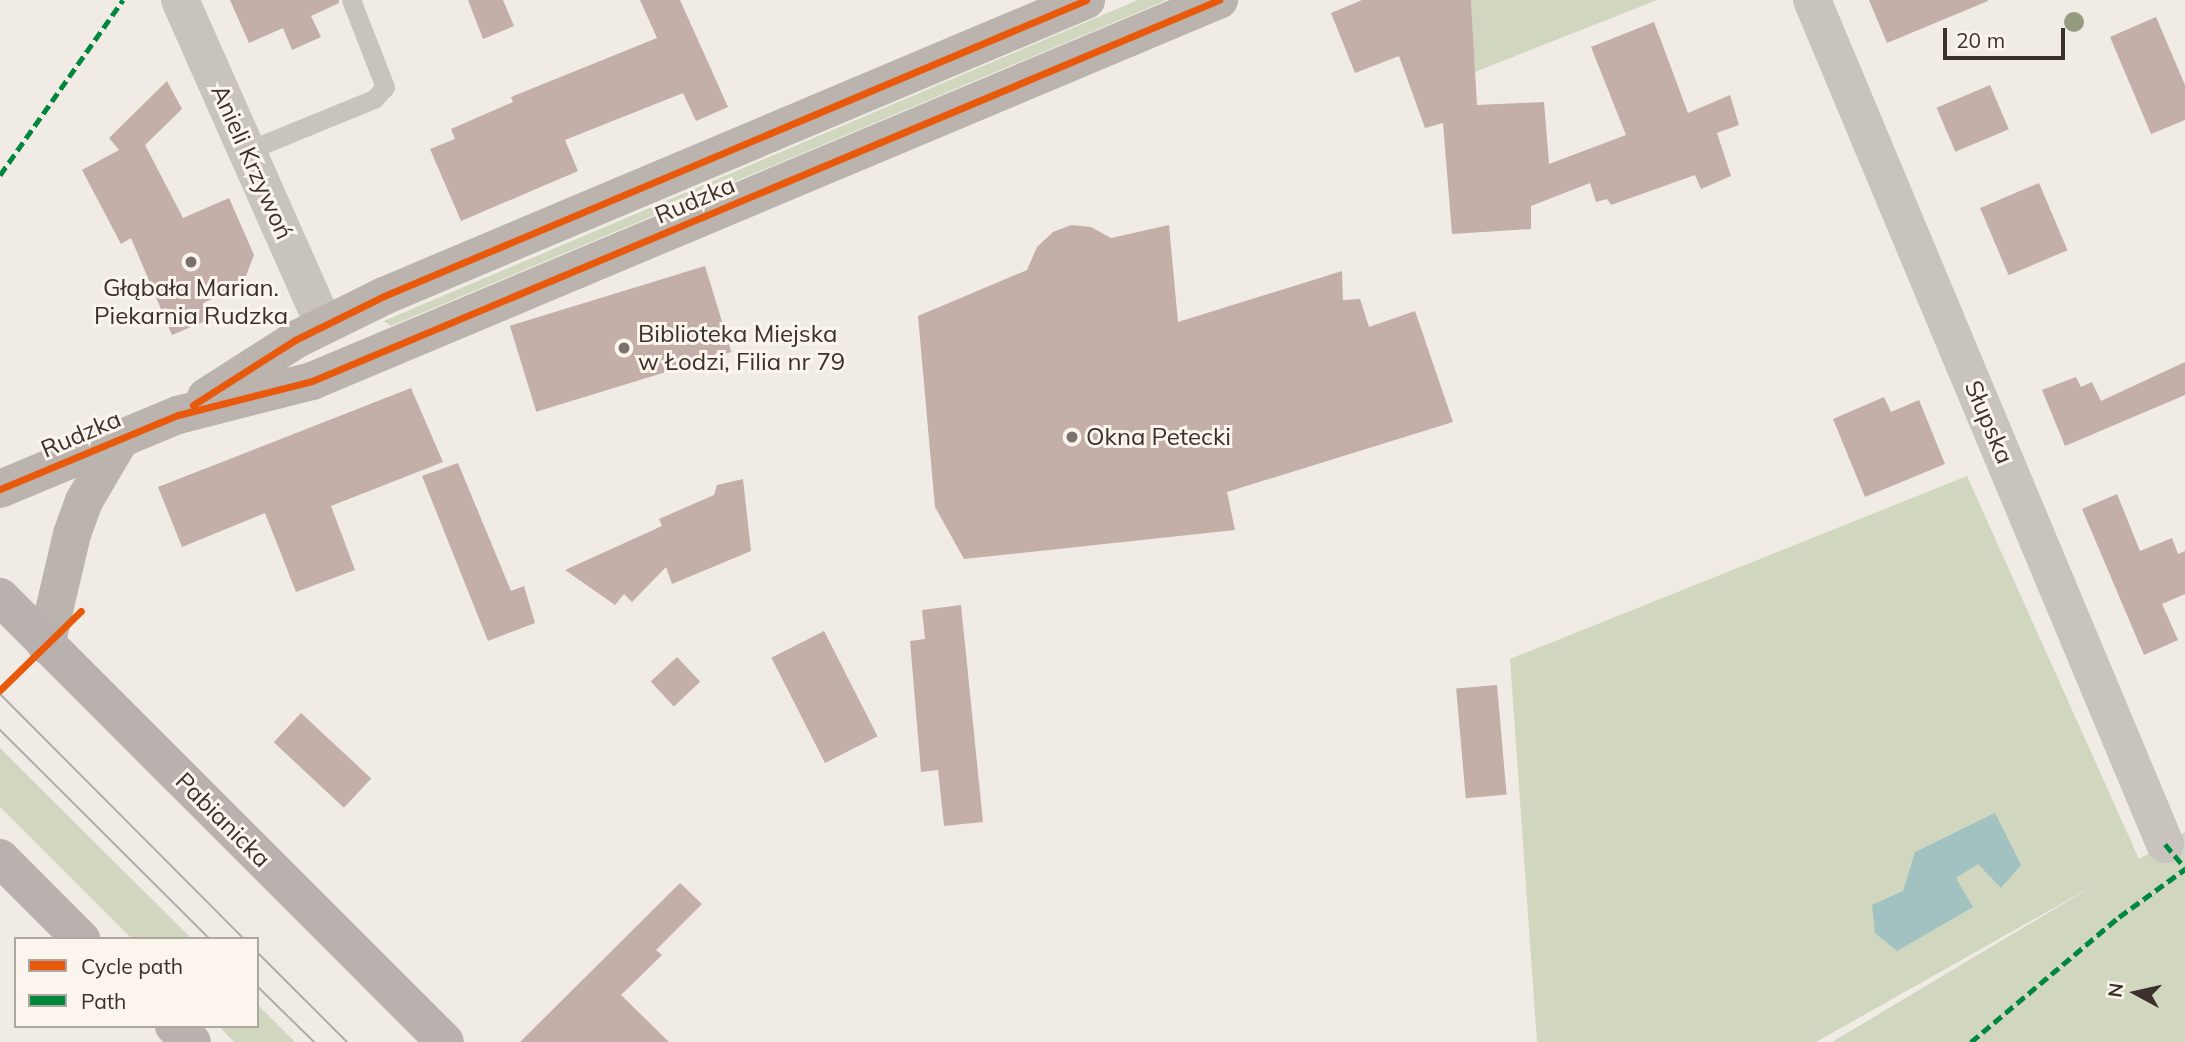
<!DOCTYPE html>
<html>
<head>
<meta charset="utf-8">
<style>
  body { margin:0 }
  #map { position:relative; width:2185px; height:1042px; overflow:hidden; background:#f0ebe5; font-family:Mulish,sans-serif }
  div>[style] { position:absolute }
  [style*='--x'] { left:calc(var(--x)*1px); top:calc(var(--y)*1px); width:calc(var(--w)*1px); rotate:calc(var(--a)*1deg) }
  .green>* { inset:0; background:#d1d6bf }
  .water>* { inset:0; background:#a1c2c1 }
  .building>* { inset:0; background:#c3afa7; transform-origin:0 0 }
  .lane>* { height:19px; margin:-9.5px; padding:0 9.5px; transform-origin:9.5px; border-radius:9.5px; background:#c9c3be }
  .street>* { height:38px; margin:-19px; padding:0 19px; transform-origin:19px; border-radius:19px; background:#c9c3be }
  .secondary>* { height:38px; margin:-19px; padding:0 19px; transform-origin:19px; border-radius:19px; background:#bab3ae }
  .primary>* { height:38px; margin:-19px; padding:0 19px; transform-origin:19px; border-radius:19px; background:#b8b1ad }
  .tram>* { height:2px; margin:-1px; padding:0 1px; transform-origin:1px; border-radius:1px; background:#b1aca8 }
  .quiet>* { height:5px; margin-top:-2.5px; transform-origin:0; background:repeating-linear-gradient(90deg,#00873e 0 10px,transparent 0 15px) }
  .cycleway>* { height:7px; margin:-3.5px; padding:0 3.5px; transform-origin:3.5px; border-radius:3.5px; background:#e8590c }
  .trees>* { width:20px; height:20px; margin:-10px; border-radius:50%; background:#959b80 }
  .dots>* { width:19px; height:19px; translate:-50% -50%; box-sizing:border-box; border:4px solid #fbf5ee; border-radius:50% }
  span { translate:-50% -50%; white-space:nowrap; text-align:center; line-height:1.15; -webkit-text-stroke:6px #fbf5ee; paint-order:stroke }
  .street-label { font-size:24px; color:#3b302b }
  .poi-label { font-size:24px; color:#3b302b }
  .left { translate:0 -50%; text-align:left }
  .legend { position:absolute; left:14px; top:937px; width:245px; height:91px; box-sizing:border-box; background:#fbf5ee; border:2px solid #aea6a0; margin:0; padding:9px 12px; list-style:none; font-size:21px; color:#3b302b }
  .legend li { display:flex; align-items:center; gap:14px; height:35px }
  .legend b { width:35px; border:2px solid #aea6a0 }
  .north { position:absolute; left:2101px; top:958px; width:70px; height:70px; -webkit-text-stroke:5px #fbf5ee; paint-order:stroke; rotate:278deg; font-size:19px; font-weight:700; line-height:28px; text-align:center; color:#3b302b }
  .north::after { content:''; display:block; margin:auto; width:24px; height:32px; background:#3b302b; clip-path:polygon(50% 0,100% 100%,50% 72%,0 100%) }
  .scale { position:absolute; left:1943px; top:28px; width:122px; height:32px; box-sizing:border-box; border:4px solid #3b302b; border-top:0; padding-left:9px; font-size:21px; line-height:24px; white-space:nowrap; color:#3b302b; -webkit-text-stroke:5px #fbf5ee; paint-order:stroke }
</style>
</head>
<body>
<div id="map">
  <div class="green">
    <i style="clip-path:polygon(1138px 0,1167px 0,391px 326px,384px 321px)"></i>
    <i style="clip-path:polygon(1471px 0,1657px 0,1475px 72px)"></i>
    <i style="clip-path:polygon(1967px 476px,2139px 859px,2185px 832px,2185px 1042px,1832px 1042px,2098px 883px,1816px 1042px,1537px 1042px,1510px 659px)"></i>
    <i style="clip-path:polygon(0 748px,192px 939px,132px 939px,0 807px)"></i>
    <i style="clip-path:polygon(257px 1004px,295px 1042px,234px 1042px,219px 1026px,257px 1026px)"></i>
  </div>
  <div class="water">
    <i style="clip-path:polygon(1995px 813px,2021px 865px,2001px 888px,1978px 864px,1956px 878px,1973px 907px,1897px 951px,1875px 933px,1872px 905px,1903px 891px,1915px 852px)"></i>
  </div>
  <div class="building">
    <i style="clip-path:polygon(230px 0,339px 0,339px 3px,311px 16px,321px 37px,292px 50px,283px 28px,249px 43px)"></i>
    <i style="clip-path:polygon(468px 0,503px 0,514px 26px,483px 39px)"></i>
    <i style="clip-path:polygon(640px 0,680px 0,728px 107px,696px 121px,683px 93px,565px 140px,578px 171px,461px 221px,430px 149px,455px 139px,451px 129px,513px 102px,511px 97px,657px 38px)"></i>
    <i style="clip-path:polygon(1362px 0,1471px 0,1477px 105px,1544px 102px,1549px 164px,1626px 135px,1591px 47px,1654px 22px,1688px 113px,1730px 95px,1739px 125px,1717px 133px,1731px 176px,1701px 189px,1695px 175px,1611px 205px,1607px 199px,1596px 202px,1590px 183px,1531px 206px,1531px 229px,1452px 234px,1443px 123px,1425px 128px,1399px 56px,1355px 73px,1331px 13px)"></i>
    <i style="clip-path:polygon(1869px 0,1988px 0,1988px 1px,1887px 43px)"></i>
    <i style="clip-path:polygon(2156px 17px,2185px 85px,2185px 120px,2151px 134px,2110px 37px)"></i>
    <i style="clip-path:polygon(167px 81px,182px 109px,145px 145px,183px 218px,229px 198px,254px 255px,242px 286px,203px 303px,210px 319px,172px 335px,131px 238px,121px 244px,82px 170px,119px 150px,109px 138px)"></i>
    <i style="left:1990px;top:85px;width:48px;height:58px;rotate:67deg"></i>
    <i style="left:2039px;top:183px;width:73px;height:64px;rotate:67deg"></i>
    <i style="clip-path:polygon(1071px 225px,1091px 227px,1111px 238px,1169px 225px,1178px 322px,1342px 271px,1343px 300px,1360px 299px,1369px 327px,1415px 311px,1453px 422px,1227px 492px,1235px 530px,964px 559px,935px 507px,918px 316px,1027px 270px,1037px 247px,1053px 232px)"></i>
    <i style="left:705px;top:266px;width:90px;height:204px;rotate:73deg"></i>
    <i style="clip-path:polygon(2185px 362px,2185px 395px,2065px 446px,2042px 390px,2076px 377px,2081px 387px,2092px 382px,2101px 401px)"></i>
    <i style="clip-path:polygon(411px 388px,443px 462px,331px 506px,355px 570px,296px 592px,265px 513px,182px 547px,158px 487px)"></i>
    <i style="clip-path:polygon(1884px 397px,1891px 412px,1919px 400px,1945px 464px,1865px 497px,1833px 419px)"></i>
    <i style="clip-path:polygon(458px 463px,511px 591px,524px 586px,535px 623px,488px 641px,422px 476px)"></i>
    <i style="clip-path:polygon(743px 479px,751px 551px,672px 584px,666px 567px,632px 602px,624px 594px,615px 605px,565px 570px,662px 526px,659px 519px,714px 495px,717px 485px)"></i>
    <i style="clip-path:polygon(2117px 494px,2140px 551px,2172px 538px,2178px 554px,2185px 551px,2185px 594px,2162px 604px,2178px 640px,2144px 655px,2082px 509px)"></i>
    <i style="clip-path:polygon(961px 605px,983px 822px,944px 826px,938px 770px,921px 772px,910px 641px,925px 639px,922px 610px)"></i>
    <i style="left:824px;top:631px;width:118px;height:59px;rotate:63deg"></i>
    <i style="left:677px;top:657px;width:34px;height:36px;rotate:47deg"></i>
    <i style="left:1497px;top:685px;width:110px;height:41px;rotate:85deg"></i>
    <i style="left:301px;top:713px;width:96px;height:40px;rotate:43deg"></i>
    <i style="clip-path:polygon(680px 883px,702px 904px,656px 950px,662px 955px,621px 995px,669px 1042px,520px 1042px)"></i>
  </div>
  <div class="lane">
    <i style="--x:247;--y:151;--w:137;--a:-22.3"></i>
    <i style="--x:374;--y:99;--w:16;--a:-47"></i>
    <i style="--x:385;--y:87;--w:93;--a:-111.3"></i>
  </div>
  <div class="street">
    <i style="--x:180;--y:0;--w:355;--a:66.1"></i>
    <i style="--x:1812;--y:0;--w:915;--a:67.3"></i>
  </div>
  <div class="secondary">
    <i style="--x:206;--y:397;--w:106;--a:-32.6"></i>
    <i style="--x:295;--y:340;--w:99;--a:-26.3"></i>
    <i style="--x:384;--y:296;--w:762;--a:-22.86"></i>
    <i style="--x:0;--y:489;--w:193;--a:-22.6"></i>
    <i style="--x:178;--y:415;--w:138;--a:-14.2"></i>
    <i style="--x:312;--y:381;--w:984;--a:-22.79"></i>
    <i style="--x:46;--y:645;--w:114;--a:-76.8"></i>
    <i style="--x:72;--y:534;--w:35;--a:-70"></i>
    <i style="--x:84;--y:501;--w:73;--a:-59.6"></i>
  </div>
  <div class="primary">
    <i style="--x:0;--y:597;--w:629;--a:45"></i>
    <i style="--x:0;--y:858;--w:115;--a:45"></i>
    <i style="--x:174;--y:1026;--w:24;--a:42"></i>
  </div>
  <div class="tram">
    <i style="--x:0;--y:694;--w:346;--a:45.1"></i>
    <i style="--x:0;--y:730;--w:296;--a:44.9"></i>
    <i style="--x:257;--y:952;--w:127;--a:45"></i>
    <i style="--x:257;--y:986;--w:80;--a:44.5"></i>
  </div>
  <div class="quiet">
    <i style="--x:0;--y:175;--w:214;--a:-54.9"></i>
    <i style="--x:2165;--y:844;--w:31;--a:50"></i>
    <i style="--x:1971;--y:1042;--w:194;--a:-40.2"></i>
    <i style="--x:2119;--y:917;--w:82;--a:-36"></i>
  </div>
  <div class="cycleway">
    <i style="--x:193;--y:405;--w:121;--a:-32.5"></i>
    <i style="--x:295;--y:340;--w:99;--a:-26.3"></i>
    <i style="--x:384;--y:296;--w:762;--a:-22.86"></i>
    <i style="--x:0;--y:489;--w:193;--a:-22.6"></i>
    <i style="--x:178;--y:415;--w:138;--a:-14.2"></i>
    <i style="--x:312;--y:381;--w:984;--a:-22.79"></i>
    <i style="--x:0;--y:690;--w:113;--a:-44.3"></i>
  </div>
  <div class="trees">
    <i style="left:2074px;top:22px"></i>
  </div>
  <div class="dots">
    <i style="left:191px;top:262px;background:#7a716c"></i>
    <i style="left:624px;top:348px;background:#7a716c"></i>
    <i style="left:1072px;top:437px;background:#7a716c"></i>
  </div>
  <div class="street-label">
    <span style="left:252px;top:162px;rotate:66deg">Anieli Krzywoń</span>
    <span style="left:695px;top:200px;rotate:-23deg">Rudzka</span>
    <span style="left:1989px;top:422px;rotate:67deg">Słupska</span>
    <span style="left:81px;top:434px;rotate:-23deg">Rudzka</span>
    <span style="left:223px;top:820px;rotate:45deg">Pabianicka</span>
  </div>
  <div class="poi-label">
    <span style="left:191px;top:302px">Głąbała Marian.<br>Piekarnia Rudzka</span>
    <span class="left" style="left:638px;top:348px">Biblioteka Miejska<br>w Łodzi, Filia nr 79</span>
    <span class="left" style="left:1086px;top:437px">Okna Petecki</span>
  </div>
  <ul class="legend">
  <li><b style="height:9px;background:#e8590c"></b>Cycle path</li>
  <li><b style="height:9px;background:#00873e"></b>Path</li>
  </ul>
  <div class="north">N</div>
  <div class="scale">20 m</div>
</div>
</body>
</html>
